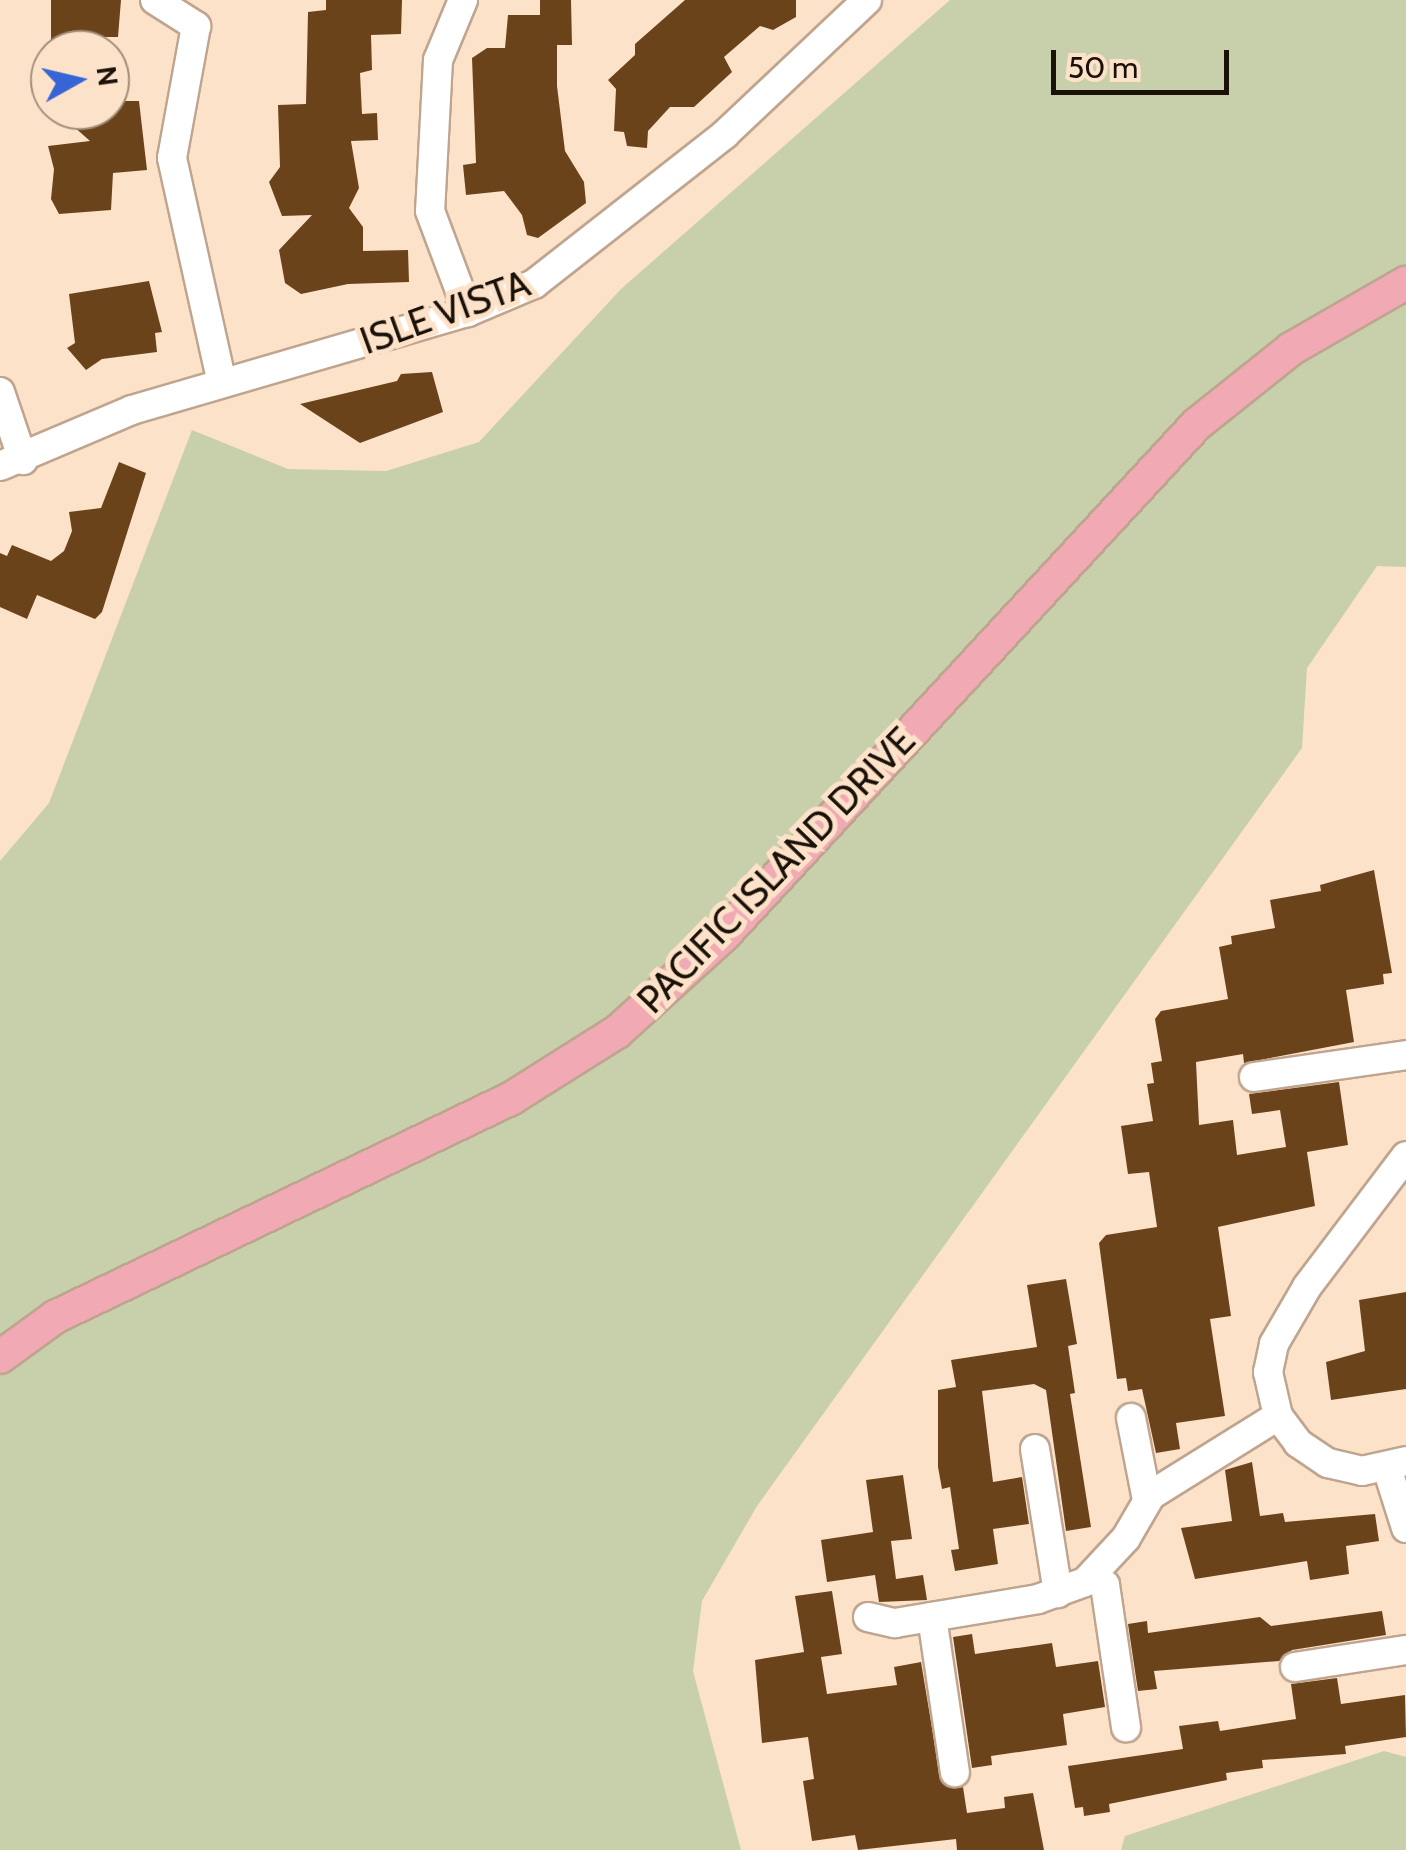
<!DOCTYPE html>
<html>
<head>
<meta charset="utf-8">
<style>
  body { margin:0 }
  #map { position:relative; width:1406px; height:1850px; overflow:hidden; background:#fde2ca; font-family:Cabin,sans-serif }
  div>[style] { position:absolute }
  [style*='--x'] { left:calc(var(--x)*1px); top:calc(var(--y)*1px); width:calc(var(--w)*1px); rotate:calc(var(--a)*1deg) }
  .green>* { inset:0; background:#c7d0ab }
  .building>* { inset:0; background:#6b431a }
  .roads { filter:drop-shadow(2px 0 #bfa58f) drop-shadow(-2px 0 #bfa58f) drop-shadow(0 2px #bfa58f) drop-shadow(0 -2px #bfa58f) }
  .minor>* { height:28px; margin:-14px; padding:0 14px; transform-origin:14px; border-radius:14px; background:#fff }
  .major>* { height:32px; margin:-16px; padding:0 16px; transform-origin:16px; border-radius:16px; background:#f1aab3 }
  span { translate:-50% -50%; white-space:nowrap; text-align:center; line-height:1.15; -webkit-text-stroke:10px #fde2ca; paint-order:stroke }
  .street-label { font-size:38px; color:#1a1108 }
  .north { position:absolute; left:30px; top:30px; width:100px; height:100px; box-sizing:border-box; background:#fde2ca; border:2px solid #a28e7c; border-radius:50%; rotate:82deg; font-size:28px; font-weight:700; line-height:40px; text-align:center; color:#1a1108 }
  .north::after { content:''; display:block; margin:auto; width:35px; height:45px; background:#3765d5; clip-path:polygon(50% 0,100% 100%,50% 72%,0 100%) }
  .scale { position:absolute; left:1051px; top:50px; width:178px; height:45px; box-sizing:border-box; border:5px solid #1a1108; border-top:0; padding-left:12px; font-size:30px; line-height:35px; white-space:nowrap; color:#1a1108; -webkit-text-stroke:8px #fde2ca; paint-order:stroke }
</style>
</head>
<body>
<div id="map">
  <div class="green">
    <i style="clip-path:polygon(950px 0,1406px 0,1406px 567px,1377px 566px,1307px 668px,1302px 748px,757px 1506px,702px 1601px,693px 1671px,741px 1850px,0 1850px,0 861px,49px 803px,192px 430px,288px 469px,386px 471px,479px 442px,621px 289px)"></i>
    <i style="clip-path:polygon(1384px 1751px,1406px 1757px,1406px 1850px,1121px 1850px,1125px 1836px)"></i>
  </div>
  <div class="building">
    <i style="clip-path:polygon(51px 0,121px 0,118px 37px,103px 37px,103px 50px,51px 50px)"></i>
    <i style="clip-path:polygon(326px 0,402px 0,401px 34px,371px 35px,372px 70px,360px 73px,362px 114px,377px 113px,378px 140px,351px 141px,359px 188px,349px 208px,363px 227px,363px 251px,408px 250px,409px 282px,348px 284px,301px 294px,285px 283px,279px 250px,312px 215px,282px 216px,269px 182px,280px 167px,278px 105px,306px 104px,308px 12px,326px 10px)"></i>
    <i style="clip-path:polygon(540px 0,571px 0,572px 45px,557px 45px,557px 86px,565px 151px,584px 182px,586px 203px,538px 238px,527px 235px,522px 215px,504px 191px,466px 195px,463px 165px,476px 163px,472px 58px,487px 48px,505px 48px,508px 15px,540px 15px)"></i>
    <i style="clip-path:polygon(685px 0,796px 0,796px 17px,773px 30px,760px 26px,724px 57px,732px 72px,694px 107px,670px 107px,648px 131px,647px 148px,627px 146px,624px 132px,614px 131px,616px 89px,608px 80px,635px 55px,635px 44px)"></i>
    <i style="clip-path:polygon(110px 101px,139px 101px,147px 170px,113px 173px,111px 210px,59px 214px,51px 199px,54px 169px,48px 146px,90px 141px,55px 110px,110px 110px)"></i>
    <i style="clip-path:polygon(149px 281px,162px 332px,155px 333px,157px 352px,102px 359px,86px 370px,67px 348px,75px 343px,69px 294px)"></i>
    <i style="clip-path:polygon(432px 372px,443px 412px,360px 443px,300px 404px,397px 381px,401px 374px)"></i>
    <i style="clip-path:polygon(119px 462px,146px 473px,102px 612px,95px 619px,37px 595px,27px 619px,0 607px,0 553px,7px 556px,12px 545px,51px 561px,64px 551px,72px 531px,69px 512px,101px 508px)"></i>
    <i style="clip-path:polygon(1374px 870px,1392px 973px,1383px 974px,1384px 984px,1346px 990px,1354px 1042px,1244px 1063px,1243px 1054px,1196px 1062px,1199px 1125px,1233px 1120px,1237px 1155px,1286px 1147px,1280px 1110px,1252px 1114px,1249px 1094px,1339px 1082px,1348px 1145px,1307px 1152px,1315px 1206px,1218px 1227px,1231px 1316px,1210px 1319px,1225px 1416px,1176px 1423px,1180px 1449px,1156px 1453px,1142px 1389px,1128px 1391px,1126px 1378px,1117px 1379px,1099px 1243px,1106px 1235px,1157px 1227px,1149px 1172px,1128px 1174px,1121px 1126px,1153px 1121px,1147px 1084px,1154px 1083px,1151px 1063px,1162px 1061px,1155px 1019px,1161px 1011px,1228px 999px,1219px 947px,1232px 944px,1231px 936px,1275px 928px,1270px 900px,1321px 891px,1320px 885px)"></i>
    <i style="clip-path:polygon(1066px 1279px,1077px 1344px,1068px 1346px,1075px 1393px,1070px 1394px,1091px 1527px,1066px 1531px,1046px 1390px,1034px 1384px,982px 1391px,993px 1482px,1022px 1477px,1029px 1524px,993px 1529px,998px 1564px,955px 1571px,951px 1550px,959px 1549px,950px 1487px,942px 1489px,938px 1467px,938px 1390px,956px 1387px,951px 1360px,1037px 1347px,1027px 1285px)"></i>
    <i style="clip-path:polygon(1406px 1292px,1406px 1389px,1331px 1400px,1326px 1362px,1365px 1351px,1359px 1300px)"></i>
    <i style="clip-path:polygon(1252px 1462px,1260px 1516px,1283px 1513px,1285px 1522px,1375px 1514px,1379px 1541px,1346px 1546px,1349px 1574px,1310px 1580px,1307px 1561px,1195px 1579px,1181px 1528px,1232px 1521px,1225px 1470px)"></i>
    <i style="clip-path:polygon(903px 1475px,912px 1539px,891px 1541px,896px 1579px,923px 1575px,927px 1600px,879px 1602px,875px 1575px,827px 1582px,821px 1540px,873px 1532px,866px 1480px)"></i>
    <i style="clip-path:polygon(832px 1591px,842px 1654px,821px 1657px,827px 1694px,897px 1685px,894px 1667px,921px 1662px,941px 1782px,963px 1787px,967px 1813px,1005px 1808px,1004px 1797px,1033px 1793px,1044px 1850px,957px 1850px,956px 1839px,858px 1850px,855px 1835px,812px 1841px,803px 1781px,814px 1779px,808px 1737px,762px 1743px,755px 1660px,804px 1652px,795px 1596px)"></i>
    <i style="clip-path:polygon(1382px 1611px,1386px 1635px,1292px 1650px,1279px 1661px,1154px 1671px,1157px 1689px,1138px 1691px,1128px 1624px,1147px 1621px,1148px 1633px,1260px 1617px,1271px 1626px)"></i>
    <i style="clip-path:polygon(972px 1634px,975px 1654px,1052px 1643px,1056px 1667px,1098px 1661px,1105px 1707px,1063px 1714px,1067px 1745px,991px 1756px,992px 1765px,972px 1768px,953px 1637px)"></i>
    <i style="clip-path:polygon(1337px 1678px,1341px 1704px,1405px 1695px,1406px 1737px,1345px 1746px,1346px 1754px,1262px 1760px,1263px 1768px,1226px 1773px,1227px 1780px,1109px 1804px,1110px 1812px,1084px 1816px,1083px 1807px,1075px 1808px,1068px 1766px,1183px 1749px,1179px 1726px,1218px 1721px,1220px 1731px,1296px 1719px,1291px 1684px)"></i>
  </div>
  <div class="roads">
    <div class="minor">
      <i style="--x:155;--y:0;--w:49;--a:32.4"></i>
      <i style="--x:196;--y:26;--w:134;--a:100.3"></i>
      <i style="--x:172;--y:158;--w:230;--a:77.5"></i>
      <i style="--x:463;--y:0;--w:65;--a:112.6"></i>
      <i style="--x:438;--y:60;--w:151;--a:93"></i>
      <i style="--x:430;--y:211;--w:108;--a:69.4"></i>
      <i style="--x:0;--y:392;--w:72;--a:71.3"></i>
      <i style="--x:0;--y:466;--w:143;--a:-23"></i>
      <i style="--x:132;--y:410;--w:350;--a:-16.3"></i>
      <i style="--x:468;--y:312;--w:72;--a:-23"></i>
      <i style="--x:534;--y:284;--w:243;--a:-38.1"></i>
      <i style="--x:725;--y:134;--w:195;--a:-43.3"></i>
      <i style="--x:1254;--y:1077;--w:154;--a:-8.2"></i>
      <i style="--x:1406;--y:1156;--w:164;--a:127.1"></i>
      <i style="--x:1307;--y:1287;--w:66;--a:120.1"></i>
      <i style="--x:1274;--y:1344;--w:29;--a:102"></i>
      <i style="--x:1268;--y:1372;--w:45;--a:77.2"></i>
      <i style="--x:1278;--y:1416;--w:34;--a:53"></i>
      <i style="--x:1298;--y:1443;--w:36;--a:34"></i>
      <i style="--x:1328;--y:1463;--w:35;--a:13"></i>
      <i style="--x:1362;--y:1471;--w:45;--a:-12.8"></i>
      <i style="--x:1131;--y:1418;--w:84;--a:79"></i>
      <i style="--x:1035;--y:1449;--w:146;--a:80.9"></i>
      <i style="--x:1387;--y:1468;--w:63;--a:72.4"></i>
      <i style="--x:1092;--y:1576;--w:16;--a:35"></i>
      <i style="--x:1105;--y:1585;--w:144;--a:81.6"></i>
      <i style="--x:868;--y:1617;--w:28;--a:13"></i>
      <i style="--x:895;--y:1623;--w:145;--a:-9.5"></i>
      <i style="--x:1038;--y:1599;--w:50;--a:-19.9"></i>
      <i style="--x:1085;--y:1582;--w:60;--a:-47"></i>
      <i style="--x:1126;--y:1538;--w:50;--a:-59.8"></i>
      <i style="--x:1151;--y:1495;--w:150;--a:-31.9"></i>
      <i style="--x:932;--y:1617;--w:157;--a:81.6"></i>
      <i style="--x:1295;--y:1667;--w:112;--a:-8.7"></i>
    </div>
    <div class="major">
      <i style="--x:0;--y:1357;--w:68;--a:-36"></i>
      <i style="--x:55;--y:1317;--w:507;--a:-25.6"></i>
      <i style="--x:512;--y:1098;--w:124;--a:-32.2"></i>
      <i style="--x:617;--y:1032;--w:143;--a:-42.2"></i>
      <i style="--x:723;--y:936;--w:698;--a:-47.21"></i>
      <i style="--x:1197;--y:424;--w:120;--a:-38.6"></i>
      <i style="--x:1291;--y:349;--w:133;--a:-29.9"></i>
    </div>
  </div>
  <div class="street-label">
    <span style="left:445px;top:312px;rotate:-20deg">ISLE VISTA</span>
    <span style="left:776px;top:870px;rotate:-46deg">PACIFIC ISLAND DRIVE</span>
  </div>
  <div class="north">N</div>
  <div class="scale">50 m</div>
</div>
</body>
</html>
